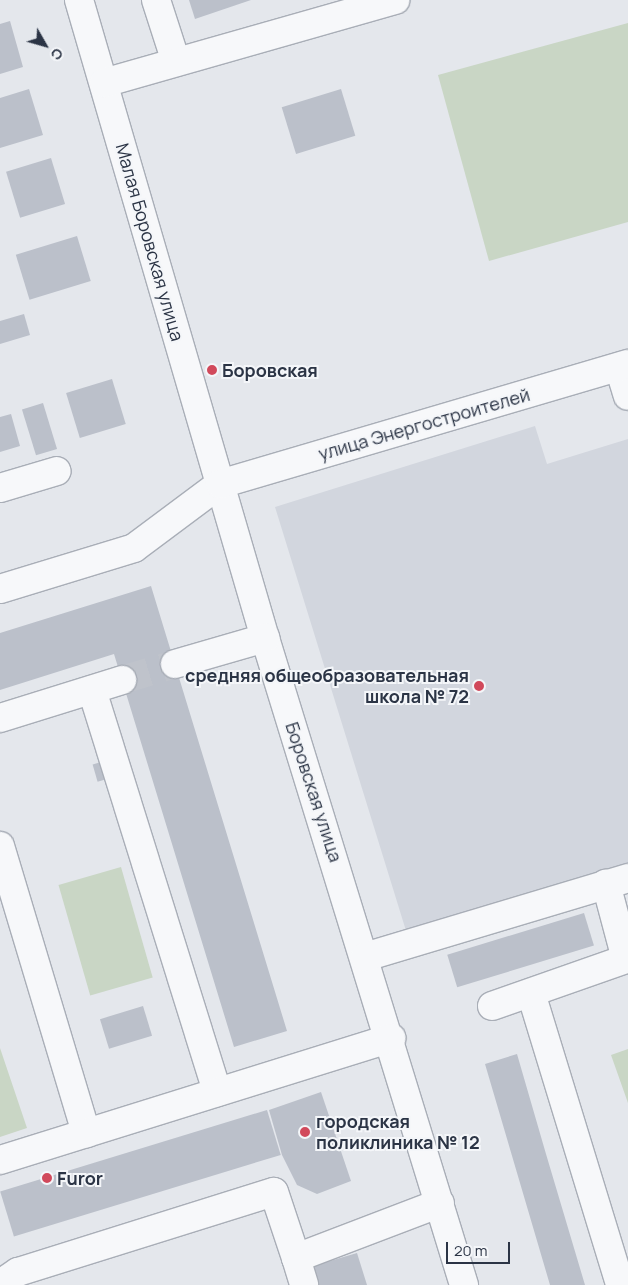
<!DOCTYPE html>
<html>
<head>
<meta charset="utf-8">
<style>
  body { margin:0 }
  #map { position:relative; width:628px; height:1285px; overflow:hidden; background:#e4e7ec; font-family:Manrope,sans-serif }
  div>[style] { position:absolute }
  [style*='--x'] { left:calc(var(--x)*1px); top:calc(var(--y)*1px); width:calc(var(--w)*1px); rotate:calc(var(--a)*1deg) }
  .built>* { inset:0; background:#d2d6de }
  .green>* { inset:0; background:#c9d6c5; transform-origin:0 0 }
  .building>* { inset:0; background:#bbc0ca; transform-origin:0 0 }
  .minor-tunnel>* { height:28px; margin-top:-14px; transform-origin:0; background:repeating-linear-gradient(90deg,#bfc3cb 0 28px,transparent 0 42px) }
  .roads { filter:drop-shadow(1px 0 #a9aeb7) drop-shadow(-1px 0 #a9aeb7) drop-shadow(0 1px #a9aeb7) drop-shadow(0 -1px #a9aeb7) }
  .minor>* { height:28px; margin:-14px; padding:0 14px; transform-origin:14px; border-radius:14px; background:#f7f8fa }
  .dots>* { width:14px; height:14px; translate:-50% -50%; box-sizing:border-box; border:2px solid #f4f6f9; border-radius:50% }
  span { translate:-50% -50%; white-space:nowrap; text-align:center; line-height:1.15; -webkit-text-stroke:4px #f4f6f9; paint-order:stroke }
  .street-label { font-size:18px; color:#2b3445 }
  .poi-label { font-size:18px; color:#2b3445; font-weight:700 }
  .left { translate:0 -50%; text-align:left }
  .right { translate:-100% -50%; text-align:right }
  .north { position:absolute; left:20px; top:20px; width:50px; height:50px; -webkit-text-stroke:4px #f4f6f9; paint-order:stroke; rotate:128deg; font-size:14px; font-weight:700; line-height:20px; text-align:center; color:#2b3445 }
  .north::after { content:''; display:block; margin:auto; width:18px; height:22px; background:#2b3445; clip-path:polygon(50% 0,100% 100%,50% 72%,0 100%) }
  .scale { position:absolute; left:446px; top:1242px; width:64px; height:22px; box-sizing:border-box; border:2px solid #2b3445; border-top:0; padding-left:6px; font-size:15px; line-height:18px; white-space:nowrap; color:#2b3445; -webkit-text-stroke:4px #f4f6f9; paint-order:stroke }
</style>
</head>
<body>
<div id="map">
  <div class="built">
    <i style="clip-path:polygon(535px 426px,547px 464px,628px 439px,628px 865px,407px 934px,275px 507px)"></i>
  </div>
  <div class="green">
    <i style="clip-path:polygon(628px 23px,628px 222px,489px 261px,438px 75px)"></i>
    <i style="left:121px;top:867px;width:115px;height:65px;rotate:74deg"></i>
    <i style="clip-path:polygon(0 1048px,27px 1128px,0 1137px)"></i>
    <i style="clip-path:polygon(628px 1049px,628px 1103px,611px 1055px)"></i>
  </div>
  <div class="building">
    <i style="clip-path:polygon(189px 0,251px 0,195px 19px)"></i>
    <i style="clip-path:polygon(10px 21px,23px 67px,0 74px,0 24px)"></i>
    <i style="clip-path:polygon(29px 89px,43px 135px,0 148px,0 98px)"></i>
    <i style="left:341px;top:89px;width:49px;height:62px;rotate:73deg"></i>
    <i style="left:51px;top:158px;width:48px;height:47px;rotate:73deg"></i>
    <i style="left:77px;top:236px;width:47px;height:64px;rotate:73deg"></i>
    <i style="clip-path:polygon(24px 314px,30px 335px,0 344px,0 321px)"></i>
    <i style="left:112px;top:379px;width:47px;height:48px;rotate:73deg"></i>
    <i style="left:43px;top:403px;width:48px;height:22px;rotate:73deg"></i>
    <i style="clip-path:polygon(11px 414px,20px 446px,0 452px,0 417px)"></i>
    <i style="clip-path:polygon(151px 586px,287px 1031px,234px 1047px,114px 654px,0 690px,0 633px)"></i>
    <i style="left:108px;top:760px;width:18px;height:16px;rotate:74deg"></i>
    <i style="left:584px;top:913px;width:34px;height:143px;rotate:73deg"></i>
    <i style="left:143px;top:1006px;width:31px;height:45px;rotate:73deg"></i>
    <i style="clip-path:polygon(517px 1054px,546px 1154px,585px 1285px,550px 1285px,485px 1064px)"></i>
    <i style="clip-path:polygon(321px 1092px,351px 1181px,317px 1194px,297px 1185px,282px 1155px,269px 1110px)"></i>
    <i style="left:267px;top:1110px;width:47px;height:279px;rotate:73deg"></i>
    <i style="clip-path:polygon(357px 1253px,367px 1285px,319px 1285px,313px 1266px)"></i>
  </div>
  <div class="minor-tunnel">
    <i style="--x:122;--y:680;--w:55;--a:-16.8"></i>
  </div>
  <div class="roads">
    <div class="minor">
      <i style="--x:79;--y:0;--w:665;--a:73.75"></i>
      <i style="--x:265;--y:638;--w:677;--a:72.9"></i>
      <i style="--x:156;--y:0;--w:65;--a:72.1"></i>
      <i style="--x:104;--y:83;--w:303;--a:-15.9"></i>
      <i style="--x:619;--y:367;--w:30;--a:73"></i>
      <i style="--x:0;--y:488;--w:59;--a:-16.6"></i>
      <i style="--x:0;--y:589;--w:140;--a:-17"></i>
      <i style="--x:134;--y:548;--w:107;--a:-36.7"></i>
      <i style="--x:220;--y:484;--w:425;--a:-16.4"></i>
      <i style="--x:175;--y:664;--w:94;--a:-16.1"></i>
      <i style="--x:92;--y:690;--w:421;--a:72.7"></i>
      <i style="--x:0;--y:718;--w:128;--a:-17.3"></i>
      <i style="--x:0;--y:846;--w:300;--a:73.3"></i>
      <i style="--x:365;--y:957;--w:275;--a:-16.7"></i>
      <i style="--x:531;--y:993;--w:305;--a:73"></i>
      <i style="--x:492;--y:1006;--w:142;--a:-19.3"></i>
      <i style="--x:626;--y:959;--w:78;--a:-104.9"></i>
      <i style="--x:0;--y:1160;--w:410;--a:-17.3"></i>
      <i style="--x:296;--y:1258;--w:28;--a:73"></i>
      <i style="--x:0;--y:1284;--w:22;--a:-34"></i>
      <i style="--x:18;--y:1272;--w:268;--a:-17.4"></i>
      <i style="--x:274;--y:1192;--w:70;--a:71.6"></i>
      <i style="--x:296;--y:1258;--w:154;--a:-20.9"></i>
    </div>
  </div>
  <div class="dots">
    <i style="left:212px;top:370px;background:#d1495b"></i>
    <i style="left:479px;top:686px;background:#d1495b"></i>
    <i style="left:305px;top:1132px;background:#d1495b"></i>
    <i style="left:47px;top:1178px;background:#d1495b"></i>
  </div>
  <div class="street-label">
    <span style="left:150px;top:242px;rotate:74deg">Малая Боровская улица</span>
    <span style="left:424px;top:424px;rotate:-16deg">улица Энергостроителей</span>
    <span style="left:314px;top:792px;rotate:72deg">Боровская улица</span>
  </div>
  <div class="poi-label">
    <span class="left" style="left:222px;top:370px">Боровская</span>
    <span class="right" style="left:469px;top:686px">средняя общеобразовательная<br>школа № 72</span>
    <span class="left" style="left:316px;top:1132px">городская<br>поликлиника № 12</span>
    <span class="left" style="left:57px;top:1178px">Furor</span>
  </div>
  <div class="north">С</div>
  <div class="scale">20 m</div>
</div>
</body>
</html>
